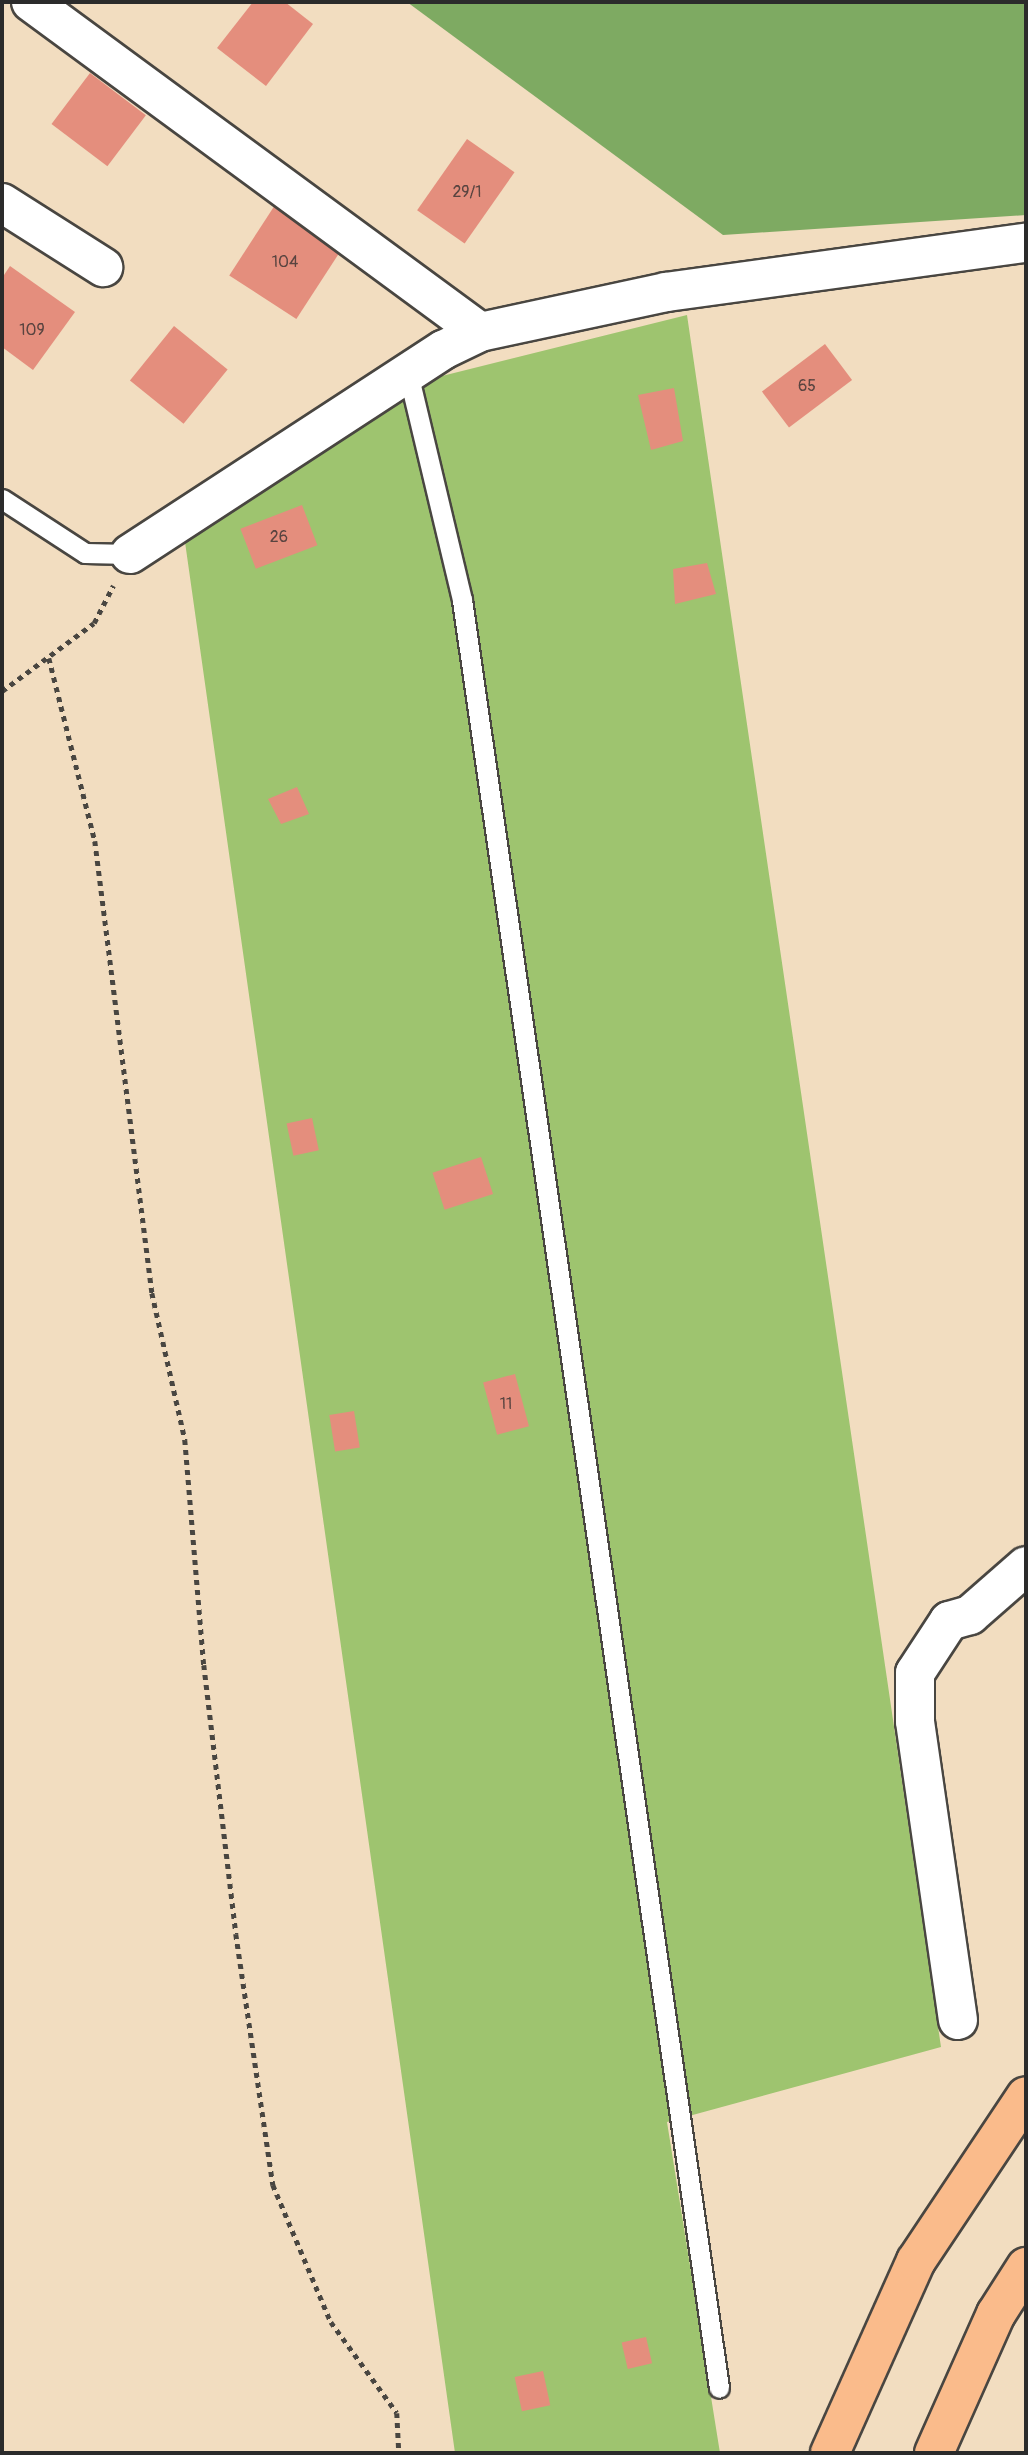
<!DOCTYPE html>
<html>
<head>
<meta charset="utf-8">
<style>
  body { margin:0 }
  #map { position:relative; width:1028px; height:2455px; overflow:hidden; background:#f2ddc0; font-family:Pangolin,sans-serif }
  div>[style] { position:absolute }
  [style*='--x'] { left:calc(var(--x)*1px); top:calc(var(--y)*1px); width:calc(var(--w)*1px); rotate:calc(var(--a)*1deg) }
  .green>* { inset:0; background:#9ec46f }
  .forest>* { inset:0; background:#7eaa62 }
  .building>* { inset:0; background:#e48e7d; transform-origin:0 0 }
  .path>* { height:4.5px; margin-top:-2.25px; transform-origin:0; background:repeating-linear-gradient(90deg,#494641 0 5px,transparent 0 10px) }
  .roads { filter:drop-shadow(2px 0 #494641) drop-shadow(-2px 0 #494641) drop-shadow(0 2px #494641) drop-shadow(0 -2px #494641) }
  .service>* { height:19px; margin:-9.5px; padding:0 9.5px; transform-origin:9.5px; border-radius:9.5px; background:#fff }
  .minor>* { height:38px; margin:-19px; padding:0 19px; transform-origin:19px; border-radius:19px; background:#fff }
  .primary>* { height:38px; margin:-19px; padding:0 19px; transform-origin:19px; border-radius:19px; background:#fabb8b }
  span { translate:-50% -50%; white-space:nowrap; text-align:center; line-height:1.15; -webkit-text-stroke:5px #f7f3e8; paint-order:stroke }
  .number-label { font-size:16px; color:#594440 }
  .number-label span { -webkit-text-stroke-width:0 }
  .frame { position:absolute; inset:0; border:4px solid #2b2b2b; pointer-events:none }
</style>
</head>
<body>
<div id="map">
  <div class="green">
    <i style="clip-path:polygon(687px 315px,941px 2047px,667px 2122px,720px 2453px,455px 2453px,185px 542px,189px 519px,394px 388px)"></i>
  </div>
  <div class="forest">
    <i style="clip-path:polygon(407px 2px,1026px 2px,1026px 215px,723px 235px)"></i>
  </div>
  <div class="building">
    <i style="clip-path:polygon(253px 2px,285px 2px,313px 24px,266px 86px,217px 48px)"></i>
    <i style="left:90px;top:73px;width:70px;height:64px;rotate:37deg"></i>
    <i style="left:467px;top:139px;width:58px;height:87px;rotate:35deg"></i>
    <i style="left:275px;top:205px;width:80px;height:84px;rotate:33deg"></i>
    <i style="clip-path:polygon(10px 266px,75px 312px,33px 370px,2px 347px,2px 278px)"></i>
    <i style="left:174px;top:326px;width:69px;height:70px;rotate:39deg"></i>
    <i style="left:825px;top:344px;width:45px;height:79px;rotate:53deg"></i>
    <i style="clip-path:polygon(674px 388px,683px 441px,651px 450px,638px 395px)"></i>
    <i style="left:302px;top:505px;width:43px;height:66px;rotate:69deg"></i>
    <i style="clip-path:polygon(707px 563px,716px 594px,675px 604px,673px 569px)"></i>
    <i style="clip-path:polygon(297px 787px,309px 814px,281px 824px,268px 799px)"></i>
    <i style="left:312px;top:1118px;width:33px;height:26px;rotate:78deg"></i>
    <i style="left:481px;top:1157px;width:39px;height:51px;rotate:72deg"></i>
    <i style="left:515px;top:1374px;width:54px;height:33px;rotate:75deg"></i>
    <i style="left:354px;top:1411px;width:37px;height:25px;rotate:81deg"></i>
    <i style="left:646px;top:2337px;width:27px;height:25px;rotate:77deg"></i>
    <i style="left:543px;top:2371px;width:35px;height:29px;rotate:78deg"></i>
  </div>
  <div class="path">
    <i style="--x:49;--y:658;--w:189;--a:75.9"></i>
    <i style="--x:95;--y:841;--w:456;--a:82.8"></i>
    <i style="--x:152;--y:1293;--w:151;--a:77.3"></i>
    <i style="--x:185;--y:1440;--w:226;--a:85.2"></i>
    <i style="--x:204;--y:1665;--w:271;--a:83.2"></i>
    <i style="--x:236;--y:1934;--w:254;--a:81.6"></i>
    <i style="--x:273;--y:2185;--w:149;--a:67.1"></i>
    <i style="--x:331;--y:2322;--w:112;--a:54"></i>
    <i style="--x:397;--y:2413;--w:40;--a:87.1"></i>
    <i style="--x:2;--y:691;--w:114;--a:-36.5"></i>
    <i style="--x:94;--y:623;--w:42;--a:-62.8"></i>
  </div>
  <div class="roads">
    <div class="service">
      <i style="--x:408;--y:373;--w:233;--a:76.6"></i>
      <i style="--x:462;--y:600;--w:1806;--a:81.82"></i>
      <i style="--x:2;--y:499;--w:99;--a:33"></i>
      <i style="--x:85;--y:553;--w:45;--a:1.3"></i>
    </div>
    <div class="minor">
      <i style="--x:31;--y:2;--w:557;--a:36.31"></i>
      <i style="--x:2;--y:203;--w:120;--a:32.4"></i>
      <i style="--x:130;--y:554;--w:374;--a:-33.1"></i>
      <i style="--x:443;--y:350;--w:41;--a:-25.9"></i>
      <i style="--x:480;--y:332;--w:190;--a:-12.1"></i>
      <i style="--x:666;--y:292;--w:363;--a:-7.8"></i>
      <i style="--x:958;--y:2020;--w:302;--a:-98.2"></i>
      <i style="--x:915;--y:1721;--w:48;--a:-90"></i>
      <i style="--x:915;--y:1673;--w:62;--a:-56.8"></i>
      <i style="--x:949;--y:1621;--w:22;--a:-16"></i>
      <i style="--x:970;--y:1615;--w:74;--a:-41.2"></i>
    </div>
    <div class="primary">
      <i style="--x:830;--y:2453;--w:210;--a:-65.9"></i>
      <i style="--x:916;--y:2261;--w:198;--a:-56.3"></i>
      <i style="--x:934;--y:2453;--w:152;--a:-66"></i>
      <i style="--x:996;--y:2314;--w:56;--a:-57.4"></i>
    </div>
  </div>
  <div class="number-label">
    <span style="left:467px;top:192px">29/1</span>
    <span style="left:285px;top:262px">104</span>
    <span style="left:32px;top:330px">109</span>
    <span style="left:807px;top:386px">65</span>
    <span style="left:279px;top:537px">26</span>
    <span style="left:506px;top:1404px">11</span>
  </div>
  <div class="frame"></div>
</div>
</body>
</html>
